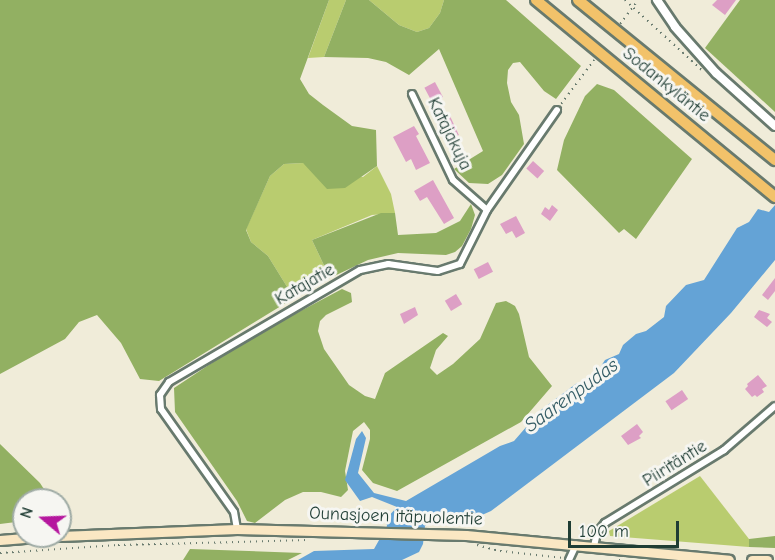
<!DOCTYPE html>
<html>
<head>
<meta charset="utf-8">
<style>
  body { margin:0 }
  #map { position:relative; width:775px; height:560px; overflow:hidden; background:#f0ecd9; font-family:"Comic Neue",sans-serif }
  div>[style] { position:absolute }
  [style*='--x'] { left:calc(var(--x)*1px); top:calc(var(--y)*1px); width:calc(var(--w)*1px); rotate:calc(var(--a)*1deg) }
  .green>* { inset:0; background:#b9cc6f }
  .forest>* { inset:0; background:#92b062 }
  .water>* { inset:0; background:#64a3d6 }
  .building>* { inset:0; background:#dd9fc5; transform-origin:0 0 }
  .path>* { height:1.5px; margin-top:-0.75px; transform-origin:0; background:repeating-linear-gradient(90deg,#687a6e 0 1.5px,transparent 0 6px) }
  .roads { filter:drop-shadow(2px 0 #687a6e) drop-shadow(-2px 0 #687a6e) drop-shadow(0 2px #687a6e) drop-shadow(0 -2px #687a6e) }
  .minor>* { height:6px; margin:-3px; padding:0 3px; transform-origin:3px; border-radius:3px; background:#fff }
  .tertiary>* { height:8px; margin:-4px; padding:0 4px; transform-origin:4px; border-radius:4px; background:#fff }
  .secondary>* { height:9px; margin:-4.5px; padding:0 4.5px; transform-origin:4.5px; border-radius:4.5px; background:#fae7c3 }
  .trunk>* { height:10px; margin:-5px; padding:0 5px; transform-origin:5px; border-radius:5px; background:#f2c26a }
  span { translate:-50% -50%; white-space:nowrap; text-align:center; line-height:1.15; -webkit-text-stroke:6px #f6f6f2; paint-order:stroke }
  .street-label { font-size:18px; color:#1f3d34 }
  .water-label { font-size:20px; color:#345c65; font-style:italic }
  .north { position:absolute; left:12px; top:488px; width:60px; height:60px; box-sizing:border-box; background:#f6f6f2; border:2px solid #a0aca6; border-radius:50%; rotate:289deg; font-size:16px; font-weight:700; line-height:24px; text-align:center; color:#1f3d34 }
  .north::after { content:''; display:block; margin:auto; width:21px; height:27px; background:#b5179e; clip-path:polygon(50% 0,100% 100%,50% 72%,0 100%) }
  .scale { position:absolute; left:568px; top:521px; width:111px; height:27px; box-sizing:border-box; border:3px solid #1f3d34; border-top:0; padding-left:8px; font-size:18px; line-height:21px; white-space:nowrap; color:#1f3d34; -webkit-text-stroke:4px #f6f6f2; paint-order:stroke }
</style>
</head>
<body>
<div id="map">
  <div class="green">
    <i style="clip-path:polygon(329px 0,346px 0,324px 57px,308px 58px)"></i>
    <i style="clip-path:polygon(369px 0,444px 0,440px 13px,429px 28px,417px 32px,399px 25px)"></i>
    <i style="clip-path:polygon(303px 163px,363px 177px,377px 166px,391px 194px,395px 213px,372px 215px,312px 240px,330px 278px,294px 298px,268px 256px,251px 242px,246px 229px,270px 176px,284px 164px)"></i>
    <i style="clip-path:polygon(700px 476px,749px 539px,749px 547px,610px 536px,609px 531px)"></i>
  </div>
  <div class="forest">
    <i style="clip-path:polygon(0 0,329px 0,300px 79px,309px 94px,323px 105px,352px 126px,376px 130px,377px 166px,345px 188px,327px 189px,303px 163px,284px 164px,270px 176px,246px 230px,251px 242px,268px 256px,294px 298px,159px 381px,140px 379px,121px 343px,97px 315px,79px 322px,65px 339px,0 374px)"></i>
    <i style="clip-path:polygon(346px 0,369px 0,399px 25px,417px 32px,429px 28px,440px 13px,444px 0,506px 0,581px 66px,556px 99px,544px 91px,520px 62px,513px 63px,508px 70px,507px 83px,511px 102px,519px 115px,524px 144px,502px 175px,488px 184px,469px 183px,454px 169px,483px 151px,439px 49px,409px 75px,386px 62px,368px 58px,324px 57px)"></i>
    <i style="clip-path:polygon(740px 0,775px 0,775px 112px,705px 48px)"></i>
    <i style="clip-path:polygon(597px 84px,614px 90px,692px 159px,636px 239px,624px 229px,619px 233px,557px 170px,564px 140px,585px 96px)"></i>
    <i style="clip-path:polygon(471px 204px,475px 215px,471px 229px,462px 246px,455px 252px,446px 255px,398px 253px,368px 260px,330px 278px,312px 240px,381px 213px,395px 213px,398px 235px,436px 233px,460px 221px)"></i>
    <i style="clip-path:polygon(342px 289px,351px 293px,352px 302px,326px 315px,320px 321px,318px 331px,324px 349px,349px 385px,365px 396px,375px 399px,385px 373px,443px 333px,448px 336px,436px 350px,430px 368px,437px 375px,453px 364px,480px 339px,496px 303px,506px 301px,515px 306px,519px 314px,529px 357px,552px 386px,521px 422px,397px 491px,373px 483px,362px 470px,370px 439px,370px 430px,364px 422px,353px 431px,345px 471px,348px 490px,341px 497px,321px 492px,303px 492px,285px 500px,255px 523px,247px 521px,237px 501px,175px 412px,174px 388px,248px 339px)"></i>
    <i style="clip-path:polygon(0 444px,40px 483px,51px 500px,24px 500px,24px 521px,0 524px)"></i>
    <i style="clip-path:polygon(775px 536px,775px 548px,749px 547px,749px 539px)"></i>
    <i style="clip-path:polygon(190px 549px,302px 553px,288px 560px,183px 560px)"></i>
  </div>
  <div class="water">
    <i style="clip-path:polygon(775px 205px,775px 260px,731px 313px,674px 373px,491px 511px,473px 519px,457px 521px,440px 517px,425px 526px,423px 544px,419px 552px,402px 560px,298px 560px,314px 551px,374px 549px,387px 526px,386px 519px,397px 507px,372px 497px,360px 501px,345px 480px,356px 439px,362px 431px,366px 438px,358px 473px,374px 493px,406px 501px,500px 446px,514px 441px,541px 410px,577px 383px,590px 383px,605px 360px,619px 354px,623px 345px,636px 334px,646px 331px,664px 317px,666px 306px,686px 285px,704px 280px,737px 228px,749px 222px,758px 209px,769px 212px)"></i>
  </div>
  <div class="building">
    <i style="clip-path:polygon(717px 0,736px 0,725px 15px,712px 5px)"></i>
    <i style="left:435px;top:82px;width:17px;height:12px;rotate:62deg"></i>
    <i style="left:450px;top:116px;width:21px;height:13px;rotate:65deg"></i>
    <i style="clip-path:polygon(414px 126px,419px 134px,416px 136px,430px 163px,416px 170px,411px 159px,406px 162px,393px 137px)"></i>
    <i style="left:533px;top:161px;width:15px;height:10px;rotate:42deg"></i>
    <i style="clip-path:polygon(433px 180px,454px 218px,444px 224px,427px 197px,420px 201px,414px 191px)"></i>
    <i style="clip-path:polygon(552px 205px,558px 210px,550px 221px,541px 214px,545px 207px,549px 210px)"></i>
    <i style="clip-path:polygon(516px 216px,525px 233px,516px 238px,512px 231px,506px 234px,500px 224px)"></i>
    <i style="left:488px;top:262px;width:11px;height:16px;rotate:63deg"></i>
    <i style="clip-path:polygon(775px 278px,775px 291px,768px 300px,762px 295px)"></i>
    <i style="left:456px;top:294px;width:12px;height:13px;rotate:59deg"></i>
    <i style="clip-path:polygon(415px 307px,418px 315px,404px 324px,400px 314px)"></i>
    <i style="clip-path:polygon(759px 310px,770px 314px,767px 318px,772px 322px,767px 327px,754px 317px)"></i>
    <i style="clip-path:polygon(758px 375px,767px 386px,762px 389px,764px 392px,757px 397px,755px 395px,752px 397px,745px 389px,748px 386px,747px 384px)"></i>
    <i style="left:682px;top:390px;width:11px;height:20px;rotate:56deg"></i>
    <i style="clip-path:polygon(637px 424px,643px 432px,639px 436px,641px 438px,628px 445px,621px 436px)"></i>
  </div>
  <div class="path">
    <i style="--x:625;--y:0;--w:107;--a:42.3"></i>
    <i style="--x:620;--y:24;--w:30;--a:-53"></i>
    <i style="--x:561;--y:104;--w:55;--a:-53.1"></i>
    <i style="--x:477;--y:545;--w:24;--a:15"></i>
    <i style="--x:500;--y:551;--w:64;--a:6.2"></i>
    <i style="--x:0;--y:553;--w:118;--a:-3.9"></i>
    <i style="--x:118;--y:545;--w:189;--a:-1.5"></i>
    <i style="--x:619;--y:560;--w:6;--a:0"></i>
  </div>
  <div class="roads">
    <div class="minor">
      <i style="--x:412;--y:94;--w:95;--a:64.5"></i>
      <i style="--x:453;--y:180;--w:45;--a:41.4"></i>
      <i style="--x:237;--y:529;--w:17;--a:-100"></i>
      <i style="--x:234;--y:512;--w:126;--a:-125.3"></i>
      <i style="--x:161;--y:409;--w:14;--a:-94"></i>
      <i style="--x:160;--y:395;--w:16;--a:-55"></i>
      <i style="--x:169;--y:382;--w:221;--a:-30.4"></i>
      <i style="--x:360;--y:270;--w:29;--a:-12"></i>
      <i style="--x:388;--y:264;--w:50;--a:8"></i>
      <i style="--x:438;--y:271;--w:23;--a:-18"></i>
      <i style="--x:460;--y:264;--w:60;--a:-63.4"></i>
      <i style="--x:487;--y:210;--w:122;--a:-55"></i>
      <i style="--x:594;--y:546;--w:13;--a:-77"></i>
      <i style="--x:597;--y:533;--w:13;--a:-51"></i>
      <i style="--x:605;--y:523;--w:140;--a:-31.5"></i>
      <i style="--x:724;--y:450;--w:67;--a:-40.8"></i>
      <i style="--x:569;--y:560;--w:17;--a:-65"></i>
    </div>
    <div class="tertiary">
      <i style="--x:657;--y:0;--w:32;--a:56"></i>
      <i style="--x:675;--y:27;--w:62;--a:48.3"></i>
      <i style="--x:716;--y:73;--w:79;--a:41.9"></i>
    </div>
    <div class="secondary">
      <i style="--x:60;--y:536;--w:177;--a:-2.3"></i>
      <i style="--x:237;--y:529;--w:229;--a:1.5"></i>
      <i style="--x:466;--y:535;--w:264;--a:5.4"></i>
      <i style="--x:0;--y:540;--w:49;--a:-4.7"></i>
      <i style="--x:752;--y:560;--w:15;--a:0"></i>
    </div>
    <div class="trunk">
      <i style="--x:536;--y:0;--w:310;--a:39.5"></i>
      <i style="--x:578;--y:0;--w:254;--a:39.1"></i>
    </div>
  </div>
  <div class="street-label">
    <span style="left:666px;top:85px;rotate:39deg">Sodankyläntie</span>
    <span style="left:449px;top:134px;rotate:64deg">Katajakuja</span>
    <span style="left:305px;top:285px;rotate:-30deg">Katajatie</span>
    <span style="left:675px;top:464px;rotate:-32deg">Piiritäntie</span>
    <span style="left:396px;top:517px;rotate:2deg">Ounasjoen itäpuolentie</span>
  </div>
  <div class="water-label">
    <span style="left:571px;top:395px;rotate:-36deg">Saarenpudas</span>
  </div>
  <div class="north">N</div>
  <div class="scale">100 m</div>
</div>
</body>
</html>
